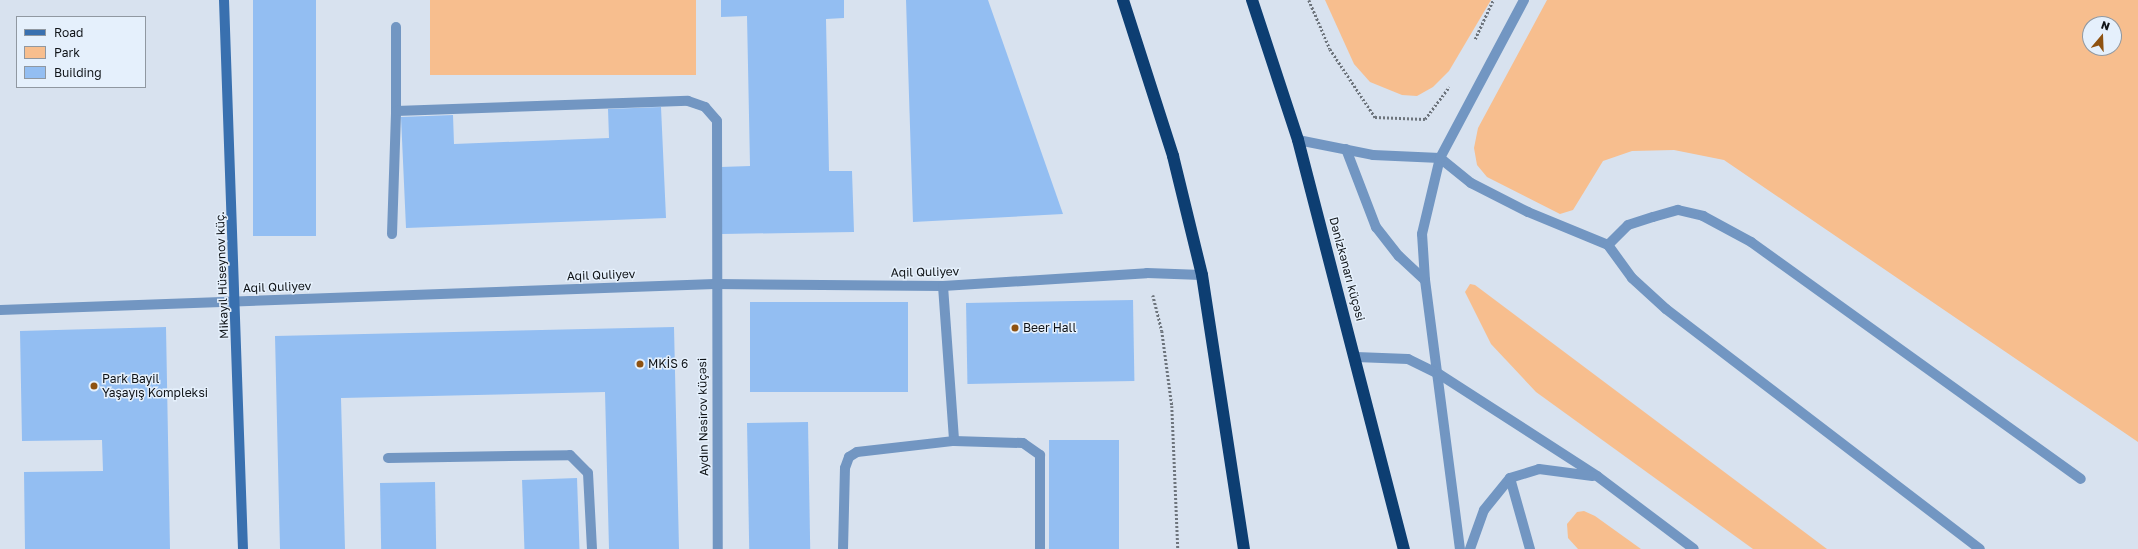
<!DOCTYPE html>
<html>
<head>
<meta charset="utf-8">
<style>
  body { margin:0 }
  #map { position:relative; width:2138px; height:549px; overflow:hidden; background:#d8e2ef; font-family:"Golos Text",sans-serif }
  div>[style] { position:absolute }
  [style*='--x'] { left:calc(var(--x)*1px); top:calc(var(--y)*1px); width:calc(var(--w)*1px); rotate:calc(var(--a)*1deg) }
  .green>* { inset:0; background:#f7be8e; transform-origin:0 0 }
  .building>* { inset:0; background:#93bef2; transform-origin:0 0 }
  .path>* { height:2.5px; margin-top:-1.25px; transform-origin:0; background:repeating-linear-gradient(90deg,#6d747c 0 2px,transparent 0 4px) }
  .lane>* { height:10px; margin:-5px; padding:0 5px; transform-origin:5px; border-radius:5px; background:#7296c2 }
  .street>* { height:10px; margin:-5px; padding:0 5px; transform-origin:5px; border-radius:5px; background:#7296c2 }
  .secondary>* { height:10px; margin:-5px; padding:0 5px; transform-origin:5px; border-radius:5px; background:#3970af }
  .highway>* { height:12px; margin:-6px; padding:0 6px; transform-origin:6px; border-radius:6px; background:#0d3e72 }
  .dots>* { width:11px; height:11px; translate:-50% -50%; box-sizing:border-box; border:2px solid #e5f0fc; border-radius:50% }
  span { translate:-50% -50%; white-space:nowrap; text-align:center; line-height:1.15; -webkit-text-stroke:3px #e5f0fc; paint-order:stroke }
  .street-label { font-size:12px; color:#101418 }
  .poi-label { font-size:12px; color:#101418 }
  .left { translate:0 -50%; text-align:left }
  .legend { position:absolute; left:16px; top:16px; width:130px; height:72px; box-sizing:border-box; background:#e5f0fc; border:1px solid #9098a1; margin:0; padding:5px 7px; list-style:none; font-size:12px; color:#101418 }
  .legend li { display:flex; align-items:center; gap:8px; height:20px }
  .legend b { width:20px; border:1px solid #9098a1 }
  .north { position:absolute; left:2082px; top:16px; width:40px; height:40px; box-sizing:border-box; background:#e5f0fc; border:1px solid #9098a1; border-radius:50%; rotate:19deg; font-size:11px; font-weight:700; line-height:16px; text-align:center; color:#101418 }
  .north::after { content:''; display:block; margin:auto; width:14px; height:18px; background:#8e5211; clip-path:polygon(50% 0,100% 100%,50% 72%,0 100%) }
</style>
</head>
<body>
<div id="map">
  <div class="green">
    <i style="left:430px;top:0;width:266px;height:75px"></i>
    <i style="clip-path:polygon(1325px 0,1491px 0,1449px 71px,1433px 87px,1417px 96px,1402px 95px,1370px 82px,1354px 64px)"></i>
    <i style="clip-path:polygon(evenodd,1547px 0,2138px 0,2138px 442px,1724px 160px,1674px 150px,1632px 151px,1603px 161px,1573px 210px,1560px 214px,1487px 177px,1477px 165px,1474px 148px,1478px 128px,1547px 0,2090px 24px,2114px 24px,2114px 48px,2090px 48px,2090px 24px)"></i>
    <i style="clip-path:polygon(1470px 284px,1475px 285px,1827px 549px,1753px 549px,1536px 392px,1491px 344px,1465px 292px)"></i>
    <i style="clip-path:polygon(1584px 511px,1595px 516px,1641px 549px,1578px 549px,1568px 538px,1567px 524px,1577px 512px)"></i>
  </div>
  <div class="building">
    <i style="left:253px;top:0;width:63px;height:236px"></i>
    <i style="clip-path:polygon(721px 0,844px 0,844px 18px,826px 19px,829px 171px,852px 171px,854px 232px,722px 234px,721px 167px,750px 166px,747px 16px,721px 17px)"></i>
    <i style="clip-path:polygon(906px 0,988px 0,1063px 214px,913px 222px)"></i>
    <i style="clip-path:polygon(661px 107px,666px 218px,406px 228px,401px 117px,453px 115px,454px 144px,609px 138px,608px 109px)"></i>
    <i style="left:1133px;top:300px;width:81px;height:167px;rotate:89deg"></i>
    <i style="left:750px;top:302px;width:158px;height:90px"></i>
    <i style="clip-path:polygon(166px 327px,170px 549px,25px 549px,24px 472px,103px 471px,102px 440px,22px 441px,20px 331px)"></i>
    <i style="clip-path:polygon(674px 327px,679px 549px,609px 549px,605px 392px,341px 398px,345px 549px,280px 549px,275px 336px)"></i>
    <i style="left:808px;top:422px;width:127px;height:61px;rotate:89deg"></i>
    <i style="left:1049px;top:440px;width:70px;height:109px"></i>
    <i style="left:577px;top:478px;width:71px;height:55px;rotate:88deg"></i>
    <i style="left:435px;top:482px;width:67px;height:55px;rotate:89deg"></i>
  </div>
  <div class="path">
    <i style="--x:1309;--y:0;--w:53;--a:66.8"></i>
    <i style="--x:1330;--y:49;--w:82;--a:56.5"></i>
    <i style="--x:1375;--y:117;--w:50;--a:2.3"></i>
    <i style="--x:1425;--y:119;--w:40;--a:-53"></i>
    <i style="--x:1475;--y:39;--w:43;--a:-65.2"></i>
    <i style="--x:1153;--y:295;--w:37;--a:76"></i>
    <i style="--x:1162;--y:331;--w:76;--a:82.4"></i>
    <i style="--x:1172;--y:406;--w:143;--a:87.6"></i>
  </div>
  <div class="lane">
    <i style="--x:1298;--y:140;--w:76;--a:11.3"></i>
    <i style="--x:1373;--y:155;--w:67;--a:2.6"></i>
    <i style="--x:1440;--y:158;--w:40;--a:39"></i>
    <i style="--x:1471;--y:183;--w:64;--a:27"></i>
    <i style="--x:1528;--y:212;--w:87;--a:22.4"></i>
    <i style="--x:1608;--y:245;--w:41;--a:54"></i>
    <i style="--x:1632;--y:278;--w:46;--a:42.4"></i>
    <i style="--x:1666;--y:309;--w:395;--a:37.4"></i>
    <i style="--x:1346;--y:149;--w:84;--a:69"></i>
    <i style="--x:1376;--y:227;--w:37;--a:52"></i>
    <i style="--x:1399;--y:256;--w:35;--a:43"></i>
    <i style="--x:1425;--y:280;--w:271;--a:82.6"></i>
    <i style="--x:1608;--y:245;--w:28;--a:-45"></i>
    <i style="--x:1628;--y:225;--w:26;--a:-18"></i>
    <i style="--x:1653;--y:217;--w:26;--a:-16"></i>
    <i style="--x:1678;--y:210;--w:26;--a:13"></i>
    <i style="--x:1703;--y:216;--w:55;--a:28.4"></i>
    <i style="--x:1751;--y:242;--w:406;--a:35.7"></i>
    <i style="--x:1425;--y:280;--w:46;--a:-93.7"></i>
    <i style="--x:1422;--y:234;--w:78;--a:-76.7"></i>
    <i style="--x:1440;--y:158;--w:179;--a:-62"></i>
    <i style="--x:943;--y:286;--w:155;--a:85.9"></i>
    <i style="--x:1356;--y:357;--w:52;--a:2.2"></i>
    <i style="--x:1408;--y:359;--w:34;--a:26"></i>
    <i style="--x:1439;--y:374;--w:188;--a:32.8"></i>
    <i style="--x:1597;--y:476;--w:121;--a:37"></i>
    <i style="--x:388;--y:458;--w:182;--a:-0.9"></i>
    <i style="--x:570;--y:455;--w:25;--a:45"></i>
    <i style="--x:588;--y:473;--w:76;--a:87"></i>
    <i style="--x:1510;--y:478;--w:74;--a:74.3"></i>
    <i style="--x:843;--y:549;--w:81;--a:-88.6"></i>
    <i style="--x:845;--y:468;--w:12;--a:-70"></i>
    <i style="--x:849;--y:457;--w:9;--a:-32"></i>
    <i style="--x:857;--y:452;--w:98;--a:-6.5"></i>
    <i style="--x:954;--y:441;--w:69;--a:1.7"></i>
    <i style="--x:1023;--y:443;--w:21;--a:35"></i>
    <i style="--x:1040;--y:455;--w:94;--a:90"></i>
    <i style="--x:1470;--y:549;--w:41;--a:-70.3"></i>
    <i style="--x:1484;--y:510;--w:41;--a:-50.9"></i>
    <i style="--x:1510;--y:478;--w:30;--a:-17"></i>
    <i style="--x:1539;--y:469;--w:54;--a:7.4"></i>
  </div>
  <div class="street">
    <i style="--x:396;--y:111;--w:84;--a:-90"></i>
    <i style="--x:392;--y:234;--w:123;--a:-88.1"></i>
    <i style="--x:396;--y:111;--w:292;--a:-2"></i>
    <i style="--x:688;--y:101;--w:18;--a:19"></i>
    <i style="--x:705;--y:107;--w:18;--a:49"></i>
    <i style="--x:717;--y:121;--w:428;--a:89.9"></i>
    <i style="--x:0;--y:310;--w:715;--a:-2.08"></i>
    <i style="--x:715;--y:284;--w:228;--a:0.5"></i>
    <i style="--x:943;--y:286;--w:204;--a:-3.6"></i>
    <i style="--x:1147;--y:273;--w:55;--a:2.1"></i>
  </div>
  <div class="secondary">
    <i style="--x:224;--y:0;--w:549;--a:88.02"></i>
  </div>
  <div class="highway">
    <i style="--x:1123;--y:0;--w:164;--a:72.2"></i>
    <i style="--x:1173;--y:156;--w:122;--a:76.3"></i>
    <i style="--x:1202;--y:275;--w:277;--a:81.3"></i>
    <i style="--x:1252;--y:0;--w:147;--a:71.8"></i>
    <i style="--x:1298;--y:140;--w:423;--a:75.5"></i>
  </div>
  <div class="dots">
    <i style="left:1015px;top:328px;background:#8e5211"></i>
    <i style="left:640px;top:364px;background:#8e5211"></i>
    <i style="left:94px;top:386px;background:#8e5211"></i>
  </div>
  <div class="street-label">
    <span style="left:1347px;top:269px;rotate:75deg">Dənizkənarı küçəsi</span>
    <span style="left:925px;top:272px;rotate:-1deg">Aqil Quliyev</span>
    <span style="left:222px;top:275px;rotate:-92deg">Mikayıl Hüseynov küç.</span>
    <span style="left:601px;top:275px;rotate:-2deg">Aqil Quliyev</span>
    <span style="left:277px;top:287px;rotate:-2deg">Aqil Quliyev</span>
    <span style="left:703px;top:417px;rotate:-91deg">Aydın Nəsirov küçəsi</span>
  </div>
  <div class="poi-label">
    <span class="left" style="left:1023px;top:328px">Beer Hall</span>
    <span class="left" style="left:648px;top:364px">MKİS 6</span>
    <span class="left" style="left:102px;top:386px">Park Bayil<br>Yaşayış Kompleksi</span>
  </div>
  <ul class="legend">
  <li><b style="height:5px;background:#3970af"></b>Road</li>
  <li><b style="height:11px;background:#f7be8e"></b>Park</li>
  <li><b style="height:11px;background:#93bef2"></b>Building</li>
  </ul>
  <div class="north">N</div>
</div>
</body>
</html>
